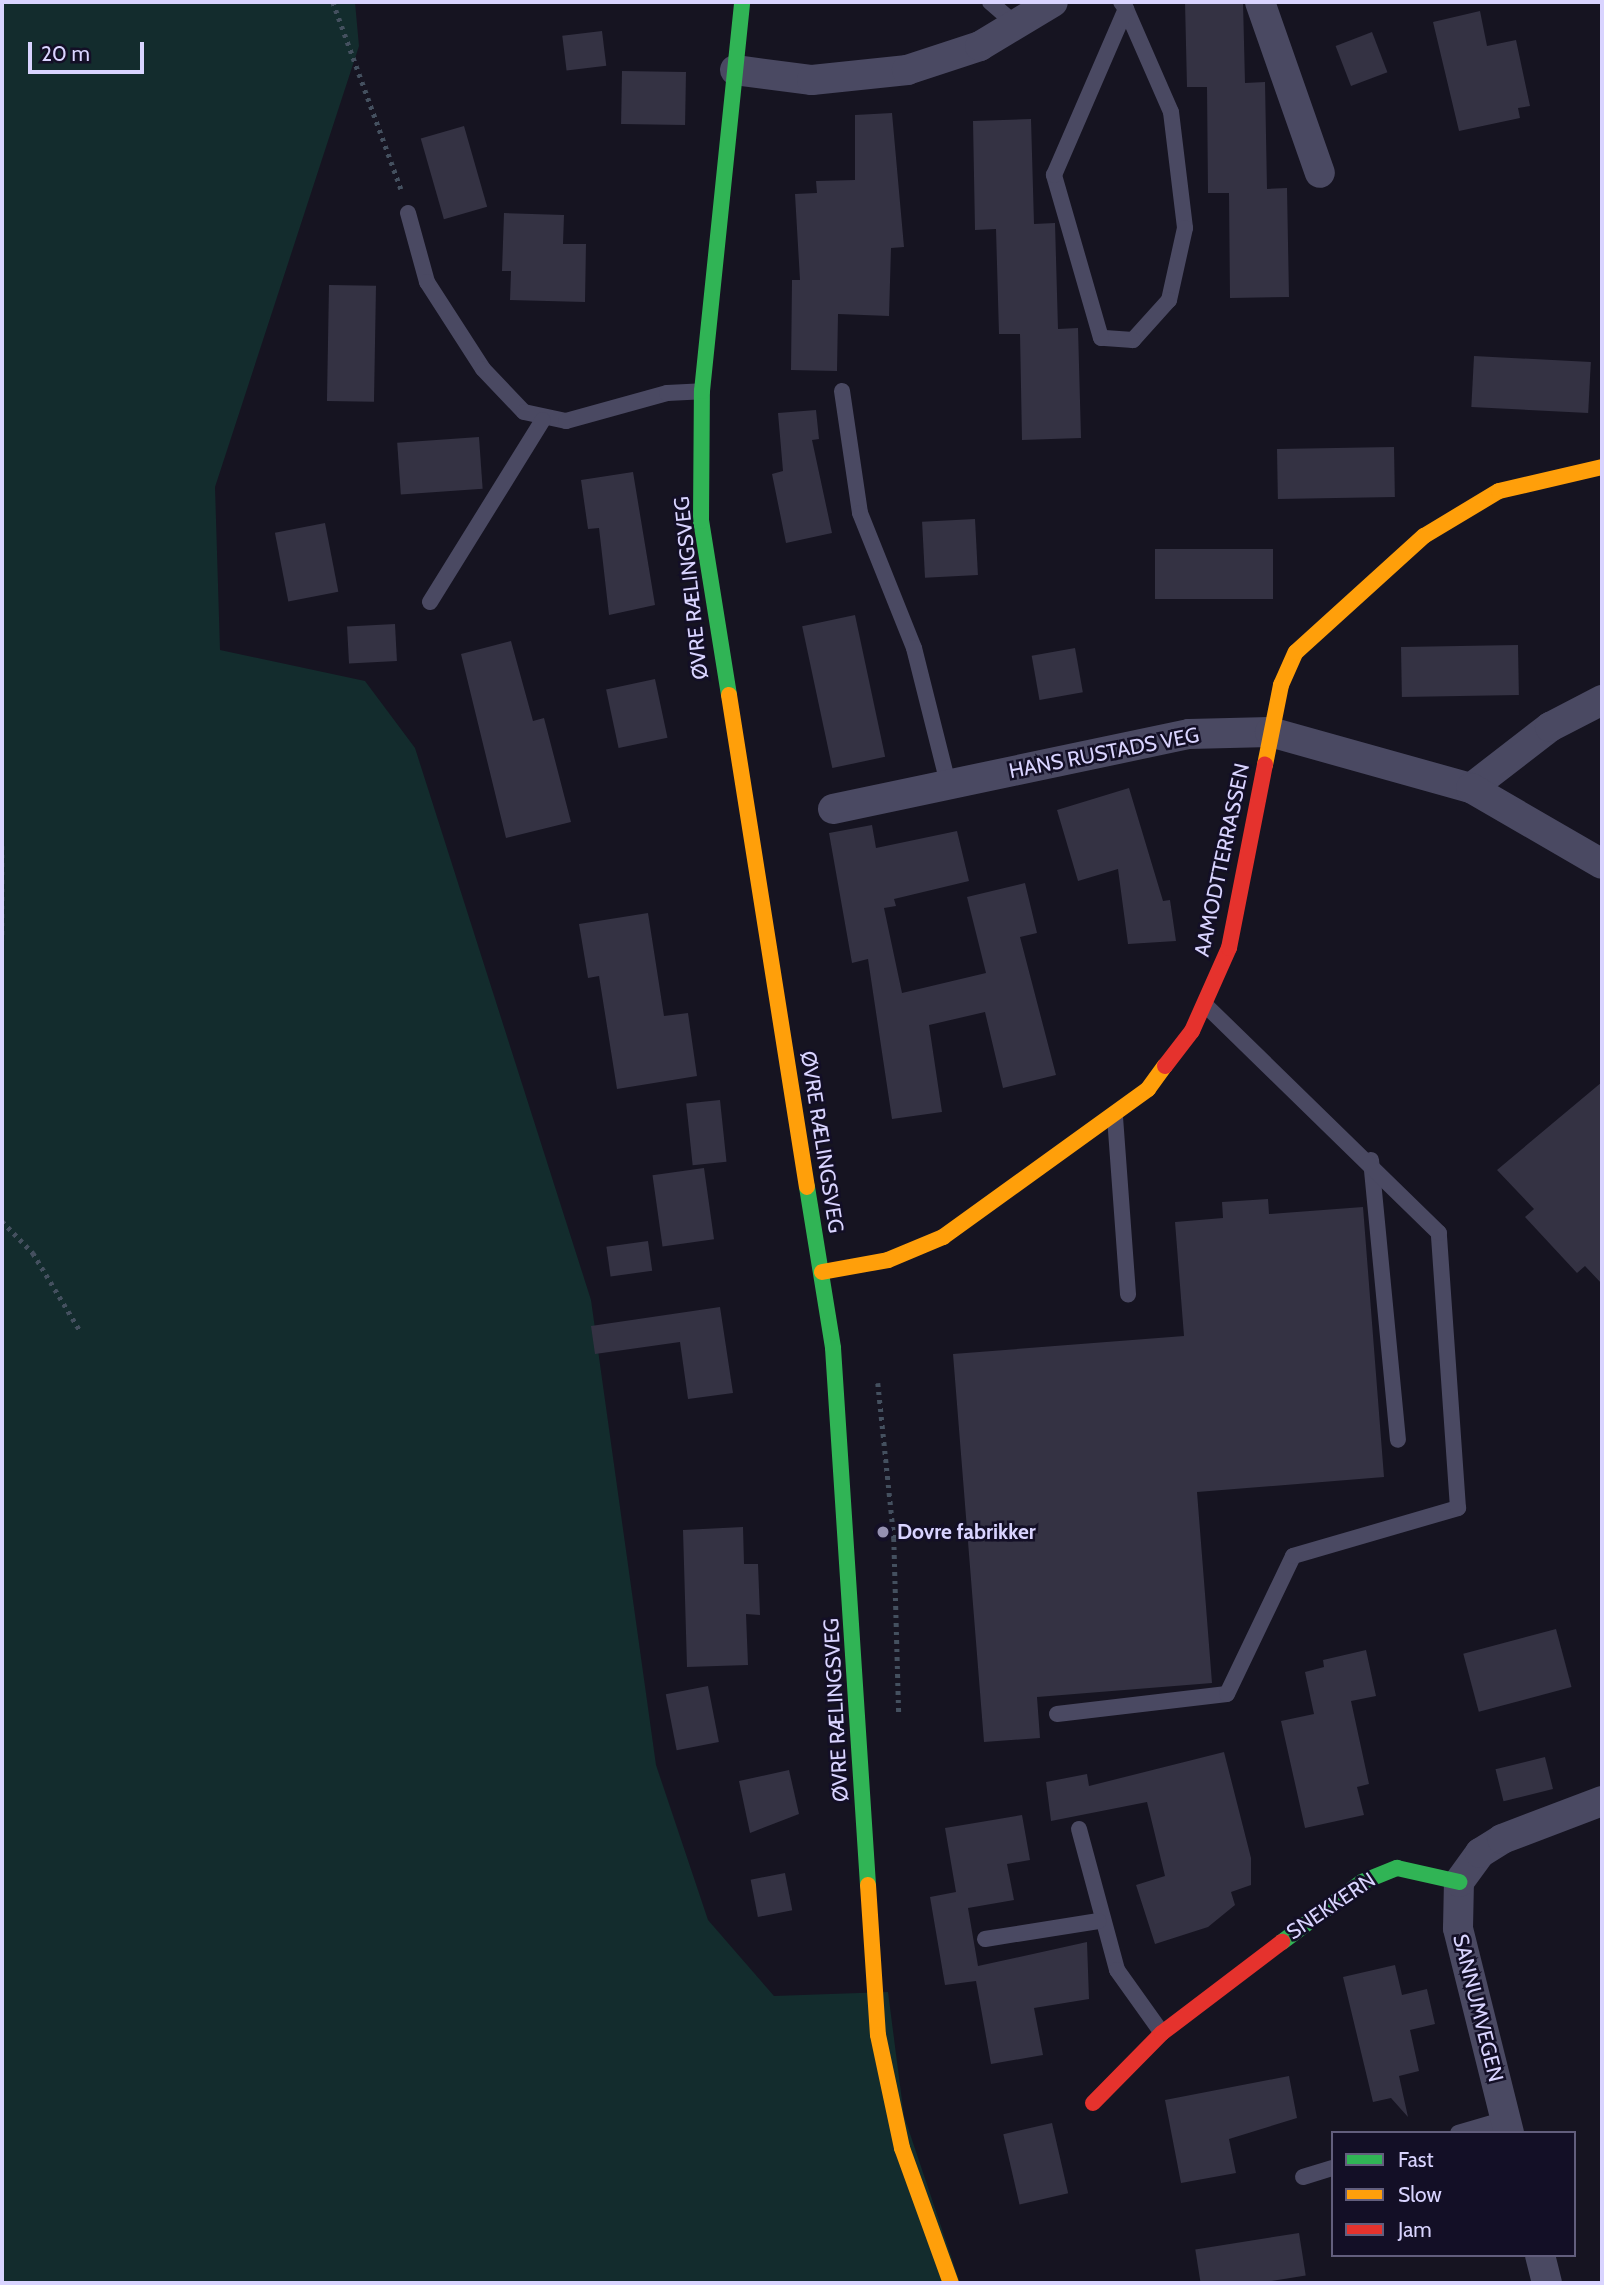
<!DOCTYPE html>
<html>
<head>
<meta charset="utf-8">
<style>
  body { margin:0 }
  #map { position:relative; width:1604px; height:2285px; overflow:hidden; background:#161421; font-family:Cabin,sans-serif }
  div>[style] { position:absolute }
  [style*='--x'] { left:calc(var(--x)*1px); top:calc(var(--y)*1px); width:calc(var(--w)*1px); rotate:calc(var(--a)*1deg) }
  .green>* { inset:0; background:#132c2d }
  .building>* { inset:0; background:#343243; transform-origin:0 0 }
  .path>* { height:4.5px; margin-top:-2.25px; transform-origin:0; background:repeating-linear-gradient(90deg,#44505f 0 3.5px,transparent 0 8.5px) }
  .lane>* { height:16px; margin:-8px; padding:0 8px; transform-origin:8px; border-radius:8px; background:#4a4962 }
  .street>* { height:30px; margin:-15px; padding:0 15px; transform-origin:15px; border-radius:15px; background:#4a4962 }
  .fast>* { height:16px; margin:-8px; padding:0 8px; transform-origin:8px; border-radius:8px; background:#30b455 }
  .slow>* { height:16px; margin:-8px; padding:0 8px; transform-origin:8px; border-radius:8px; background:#ff9f0a }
  .jam>* { height:16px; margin:-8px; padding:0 8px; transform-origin:8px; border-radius:8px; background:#e5322d }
  .dots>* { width:19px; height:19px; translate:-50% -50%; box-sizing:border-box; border:4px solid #130f26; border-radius:50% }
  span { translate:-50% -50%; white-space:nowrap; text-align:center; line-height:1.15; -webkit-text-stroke:5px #130f26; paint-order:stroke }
  .street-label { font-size:21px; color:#d9d4ff }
  .poi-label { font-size:21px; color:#d9d4ff; font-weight:700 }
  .left { translate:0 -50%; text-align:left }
  .frame { position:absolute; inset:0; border:4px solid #d9d4ff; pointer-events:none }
  .legend { position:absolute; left:1331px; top:2131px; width:245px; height:126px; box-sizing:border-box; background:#130f26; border:2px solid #625e7d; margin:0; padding:9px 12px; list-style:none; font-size:21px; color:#d9d4ff }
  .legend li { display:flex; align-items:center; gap:14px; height:35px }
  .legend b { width:35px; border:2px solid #625e7d }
  .scale { position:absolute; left:28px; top:42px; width:116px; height:32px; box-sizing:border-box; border:4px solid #d9d4ff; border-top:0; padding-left:9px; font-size:21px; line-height:24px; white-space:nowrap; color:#d9d4ff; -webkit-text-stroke:5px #130f26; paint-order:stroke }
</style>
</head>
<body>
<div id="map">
  <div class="green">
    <i style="clip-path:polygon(2px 2px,355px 2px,359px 46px,215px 487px,220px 650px,365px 681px,415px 748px,591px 1300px,656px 1765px,708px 1920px,774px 1996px,888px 1992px,904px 2116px,960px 2283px,2px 2283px)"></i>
  </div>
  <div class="building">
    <i style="clip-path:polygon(1185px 2px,1243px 2px,1245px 83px,1265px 82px,1267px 189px,1287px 188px,1289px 297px,1230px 298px,1229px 193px,1208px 193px,1207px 87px,1187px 87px)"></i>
    <i style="clip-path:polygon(1480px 11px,1487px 46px,1516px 40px,1530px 106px,1518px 108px,1520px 118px,1459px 131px,1433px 22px)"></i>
    <i style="left:602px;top:31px;width:35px;height:40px;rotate:83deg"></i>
    <i style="left:1372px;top:32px;width:43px;height:39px;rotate:69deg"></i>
    <i style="left:622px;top:71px;width:64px;height:53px;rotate:1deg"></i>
    <i style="clip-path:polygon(892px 113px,904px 247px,891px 248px,889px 316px,838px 314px,837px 371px,791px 370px,792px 280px,800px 280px,795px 194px,817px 193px,816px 181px,855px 180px,855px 115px)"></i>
    <i style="clip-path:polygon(1031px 119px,1034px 224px,1055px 223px,1058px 329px,1078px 328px,1081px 438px,1022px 440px,1020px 334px,999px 334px,996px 229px,975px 230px,973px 121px)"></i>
    <i style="left:464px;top:126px;width:84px;height:45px;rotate:74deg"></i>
    <i style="clip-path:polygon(504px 213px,564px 215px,563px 244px,586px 244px,585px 302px,510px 300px,511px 271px,502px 271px)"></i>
    <i style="left:329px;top:285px;width:47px;height:116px;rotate:1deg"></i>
    <i style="left:1474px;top:356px;width:117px;height:51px;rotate:3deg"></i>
    <i style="clip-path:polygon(816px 410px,819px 439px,812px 440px,832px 533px,786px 543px,772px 474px,783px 471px,778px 413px)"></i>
    <i style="left:479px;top:437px;width:52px;height:82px;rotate:86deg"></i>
    <i style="left:1394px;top:447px;width:50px;height:117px;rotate:89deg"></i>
    <i style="clip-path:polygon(633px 472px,655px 605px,609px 615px,599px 528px,588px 529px,581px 480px)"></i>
    <i style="left:975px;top:519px;width:56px;height:53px;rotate:87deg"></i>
    <i style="left:325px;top:523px;width:70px;height:51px;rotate:79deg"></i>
    <i style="left:1273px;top:549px;width:50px;height:118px;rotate:90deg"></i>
    <i style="left:855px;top:615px;width:145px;height:54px;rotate:78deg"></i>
    <i style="left:395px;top:624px;width:37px;height:48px;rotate:87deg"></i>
    <i style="clip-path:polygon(511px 641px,533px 721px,544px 718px,571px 822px,506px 838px,461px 654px)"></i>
    <i style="left:1518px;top:645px;width:50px;height:117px;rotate:89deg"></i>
    <i style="left:1075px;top:648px;width:45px;height:44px;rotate:80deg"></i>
    <i style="left:655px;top:679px;width:60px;height:50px;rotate:78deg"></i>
    <i style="clip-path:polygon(1129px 788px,1163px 901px,1170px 900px,1176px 941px,1128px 944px,1118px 869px,1078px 881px,1057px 810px)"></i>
    <i style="clip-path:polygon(872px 825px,876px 848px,957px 831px,969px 881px,894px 899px,896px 906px,884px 908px,902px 993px,986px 973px,967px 897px,1025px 883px,1037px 933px,1020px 937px,1056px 1075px,1003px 1088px,985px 1012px,929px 1025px,942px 1112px,892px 1119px,868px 959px,852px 963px,829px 833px)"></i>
    <i style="clip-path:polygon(648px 913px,664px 1016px,688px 1013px,697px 1076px,617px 1089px,599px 976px,588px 978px,579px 924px)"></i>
    <i style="clip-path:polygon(1602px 1082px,1602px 1284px,1585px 1266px,1577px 1273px,1525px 1217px,1534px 1209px,1497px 1170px)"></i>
    <i style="left:720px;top:1100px;width:62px;height:34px;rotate:84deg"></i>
    <i style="left:704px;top:1168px;width:72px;height:52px;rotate:82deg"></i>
    <i style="clip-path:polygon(1268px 1199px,1269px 1214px,1363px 1207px,1384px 1477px,1197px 1492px,1212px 1683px,1037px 1697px,1040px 1738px,984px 1742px,953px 1354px,1184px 1336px,1175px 1222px,1223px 1218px,1222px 1202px)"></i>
    <i style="left:648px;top:1241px;width:30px;height:42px;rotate:82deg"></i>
    <i style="clip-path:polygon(720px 1307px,733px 1393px,688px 1399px,680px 1342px,595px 1354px,591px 1326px)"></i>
    <i style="clip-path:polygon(743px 1527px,744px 1564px,758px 1564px,760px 1615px,746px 1614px,748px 1665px,687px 1667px,683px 1530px)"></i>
    <i style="left:1556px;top:1629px;width:60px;height:96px;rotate:75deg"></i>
    <i style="clip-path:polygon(1366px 1650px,1376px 1696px,1351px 1701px,1369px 1784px,1357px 1787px,1364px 1815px,1305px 1828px,1281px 1721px,1314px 1714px,1305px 1672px,1324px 1667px,1323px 1660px)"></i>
    <i style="left:708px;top:1686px;width:57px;height:43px;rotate:79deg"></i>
    <i style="clip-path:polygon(1224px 1752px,1251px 1858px,1251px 1885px,1231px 1892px,1235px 1905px,1208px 1927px,1155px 1944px,1136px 1885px,1165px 1876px,1147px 1802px,1051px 1821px,1046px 1782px,1087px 1774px,1089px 1786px)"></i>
    <i style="left:1545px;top:1757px;width:33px;height:51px;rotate:76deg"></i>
    <i style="clip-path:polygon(789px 1770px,799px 1814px,750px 1833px,739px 1781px)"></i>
    <i style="clip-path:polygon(1022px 1815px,1030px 1860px,1007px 1864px,1014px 1900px,968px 1908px,978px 1966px,1087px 1942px,1089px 1999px,1034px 2008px,1043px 2055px,991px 2064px,976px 1981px,945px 1985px,930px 1897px,956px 1892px,945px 1828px)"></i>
    <i style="left:785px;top:1873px;width:38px;height:35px;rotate:79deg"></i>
    <i style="clip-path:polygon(1395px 1965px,1402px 1995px,1427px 1989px,1435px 2024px,1410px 2030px,1419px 2071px,1399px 2076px,1408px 2117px,1391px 2098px,1373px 2102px,1343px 1977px)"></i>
    <i style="clip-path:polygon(1289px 2076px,1297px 2118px,1229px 2139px,1236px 2173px,1181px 2183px,1165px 2100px)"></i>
    <i style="left:1052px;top:2123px;width:72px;height:50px;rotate:77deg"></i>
    <i style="left:1299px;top:2233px;width:43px;height:105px;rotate:81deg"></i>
  </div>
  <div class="path">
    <i style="--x:333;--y:2;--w:199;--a:70"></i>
    <i style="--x:2;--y:846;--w:94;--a:90"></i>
    <i style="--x:2;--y:1221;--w:45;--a:45.9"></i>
    <i style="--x:33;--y:1253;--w:89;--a:58.8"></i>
    <i style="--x:878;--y:1383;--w:156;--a:84.1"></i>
    <i style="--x:894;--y:1538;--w:175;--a:88.4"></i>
  </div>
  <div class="lane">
    <i style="--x:990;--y:2;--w:35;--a:41"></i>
    <i style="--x:1121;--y:2;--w:9;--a:54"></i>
    <i style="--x:1126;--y:9;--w:112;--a:66.4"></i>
    <i style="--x:1171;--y:112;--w:117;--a:83.1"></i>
    <i style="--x:1185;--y:228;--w:74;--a:102.5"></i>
    <i style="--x:1169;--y:300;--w:54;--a:132"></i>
    <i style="--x:1133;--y:340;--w:32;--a:-176"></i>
    <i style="--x:1101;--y:338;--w:170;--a:-106.1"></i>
    <i style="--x:1054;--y:175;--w:181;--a:-66.6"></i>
    <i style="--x:408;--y:213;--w:72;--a:74.6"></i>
    <i style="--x:427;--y:282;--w:103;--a:57.2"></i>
    <i style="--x:483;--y:369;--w:59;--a:46.4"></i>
    <i style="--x:524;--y:412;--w:43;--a:12.1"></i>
    <i style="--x:566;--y:421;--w:105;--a:-15.5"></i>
    <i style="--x:667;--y:393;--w:35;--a:-3"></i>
    <i style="--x:842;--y:391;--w:123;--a:81.6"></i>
    <i style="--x:860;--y:513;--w:145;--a:68.2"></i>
    <i style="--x:914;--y:648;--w:139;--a:75.9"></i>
    <i style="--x:430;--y:602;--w:214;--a:-58.2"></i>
    <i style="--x:1115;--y:1117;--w:178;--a:85.8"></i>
    <i style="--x:1371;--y:1160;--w:281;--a:84.5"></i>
    <i style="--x:1057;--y:1714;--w:171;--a:-6.7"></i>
    <i style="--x:1227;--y:1694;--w:153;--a:-64.4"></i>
    <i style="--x:1293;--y:1556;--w:172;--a:-16.2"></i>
    <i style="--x:1458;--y:1508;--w:276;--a:-94"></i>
    <i style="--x:1439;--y:1233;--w:327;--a:-135.7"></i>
    <i style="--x:1079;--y:1829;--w:146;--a:74.9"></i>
    <i style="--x:1117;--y:1970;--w:77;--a:54.5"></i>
    <i style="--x:985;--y:1939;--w:115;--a:-9"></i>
    <i style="--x:1458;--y:2133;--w:50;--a:-16.3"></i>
    <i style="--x:1303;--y:2177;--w:31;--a:-17"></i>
  </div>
  <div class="street">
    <i style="--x:1260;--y:2;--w:181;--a:70.7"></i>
    <i style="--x:735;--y:70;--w:78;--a:7.4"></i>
    <i style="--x:812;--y:80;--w:96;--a:-6"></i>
    <i style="--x:907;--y:70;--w:77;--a:-18.2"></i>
    <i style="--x:980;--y:46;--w:85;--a:-31.1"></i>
    <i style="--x:1471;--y:788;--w:100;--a:-37.7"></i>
    <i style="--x:1550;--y:727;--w:59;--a:-27.4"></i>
    <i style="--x:833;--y:809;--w:364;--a:-11.9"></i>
    <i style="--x:1189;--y:734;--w:81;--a:-1.4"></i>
    <i style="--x:1270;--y:732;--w:209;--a:15.6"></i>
    <i style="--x:1471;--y:788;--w:151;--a:30.1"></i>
    <i style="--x:1509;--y:2133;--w:211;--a:-104"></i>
    <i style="--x:1458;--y:1928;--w:46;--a:-88.8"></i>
    <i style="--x:1459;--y:1882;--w:36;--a:-54"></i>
    <i style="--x:1480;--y:1853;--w:26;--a:-32"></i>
    <i style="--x:1502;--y:1839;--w:107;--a:-20.8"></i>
    <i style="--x:1540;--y:2255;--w:29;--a:76"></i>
  </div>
  <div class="fast">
    <i style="--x:729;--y:695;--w:176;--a:-99.1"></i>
    <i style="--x:701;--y:521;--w:130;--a:-89.6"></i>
    <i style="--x:702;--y:391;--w:391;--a:-84.1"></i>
    <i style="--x:807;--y:1187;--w:163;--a:80.8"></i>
    <i style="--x:833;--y:1348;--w:538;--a:86.27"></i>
    <i style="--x:1282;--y:1942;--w:100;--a:-36.9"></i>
    <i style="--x:1362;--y:1882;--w:38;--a:-22"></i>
    <i style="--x:1397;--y:1868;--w:64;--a:12.7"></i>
  </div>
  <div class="slow">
    <i style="--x:729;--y:695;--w:498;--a:81"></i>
    <i style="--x:1265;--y:765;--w:82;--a:-78.7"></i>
    <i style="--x:1281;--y:685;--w:36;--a:-66"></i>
    <i style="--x:1296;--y:652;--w:173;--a:-42.2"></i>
    <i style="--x:1424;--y:536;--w:87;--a:-31"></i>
    <i style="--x:1499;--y:491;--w:106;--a:-13.1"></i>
    <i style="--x:822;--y:1272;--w:67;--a:-10.3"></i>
    <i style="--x:888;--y:1260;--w:60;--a:-22.7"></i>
    <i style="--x:943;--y:1237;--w:253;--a:-35.8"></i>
    <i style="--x:1148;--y:1089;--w:29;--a:-54"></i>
    <i style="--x:868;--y:1885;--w:150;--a:86.2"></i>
    <i style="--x:878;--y:2035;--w:116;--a:78"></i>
    <i style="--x:902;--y:2148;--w:144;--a:70.1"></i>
  </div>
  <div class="jam">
    <i style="--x:1165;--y:1066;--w:44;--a:-52.4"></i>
    <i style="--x:1192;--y:1031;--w:91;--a:-66"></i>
    <i style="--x:1229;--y:948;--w:187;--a:-78.9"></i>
    <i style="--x:1093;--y:2103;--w:98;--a:-45.4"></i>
    <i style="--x:1162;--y:2033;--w:151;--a:-37.2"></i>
  </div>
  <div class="dots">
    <i style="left:883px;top:1532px;background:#9591b1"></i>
  </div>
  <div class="street-label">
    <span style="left:691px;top:588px;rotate:-96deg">ØVRE RÆLINGSVEG</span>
    <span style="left:1104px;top:753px;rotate:-11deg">HANS RUSTADS VEG</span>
    <span style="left:1222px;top:860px;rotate:-78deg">AAMODTTERRASSEN</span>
    <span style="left:822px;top:1142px;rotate:81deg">ØVRE RÆLINGSVEG</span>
    <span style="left:836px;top:1710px;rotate:-93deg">ØVRE RÆLINGSVEG</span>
    <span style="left:1331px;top:1906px;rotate:-34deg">SNEKKERN</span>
    <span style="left:1478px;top:2008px;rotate:76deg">SANNUMVEGEN</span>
  </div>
  <div class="poi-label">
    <span class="left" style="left:897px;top:1532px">Dovre fabrikker</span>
  </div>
  <div class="frame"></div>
  <ul class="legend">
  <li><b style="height:9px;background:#30b455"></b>Fast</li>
  <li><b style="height:9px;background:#ff9f0a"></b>Slow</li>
  <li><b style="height:9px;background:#e5322d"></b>Jam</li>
  </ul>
  <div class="scale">20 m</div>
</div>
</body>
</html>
